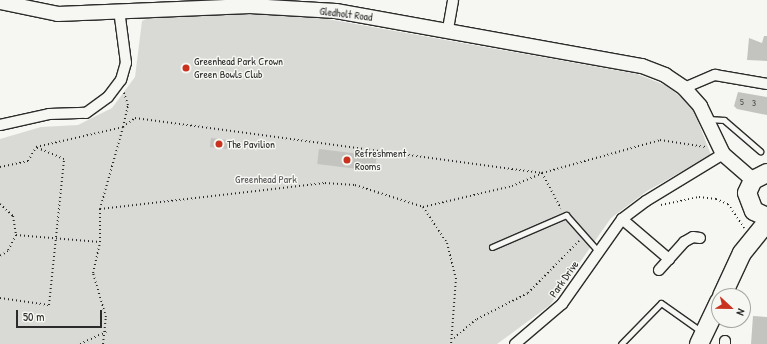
<!DOCTYPE html>
<style>
body{margin:0}
#map{position:relative;width:767px;height:344px;overflow:hidden;background:#f6f6f2;font-family:"Patrick Hand",sans-serif}
div>[style]{position:absolute}
[style*='--x']{left:calc(var(--x)*1px);top:calc(var(--y)*1px);width:calc(var(--w)*1px);rotate:calc(var(--a)*1deg)}
.green>*{inset:0;background:#d9d9d5}
.building>*{inset:0;background:#c3c3c0;transform-origin:0 0}
.path>*{height:2px;margin-top:-1px;transform-origin:0;background:repeating-linear-gradient(90deg,#2b2b2b 0 1px,transparent 0 4px)}
.roads{filter:drop-shadow(1px 0 #2b2b2b) drop-shadow(-1px 0 #2b2b2b) drop-shadow(0 1px #2b2b2b) drop-shadow(0 -1px #2b2b2b)}
.lane>*{height:5px;margin:-2.5px;padding:0 2.5px;transform-origin:2.5px;border-radius:2.5px;background:#f6f6f2}
.street>*{height:10px;margin:-5px;padding:0 5px;transform-origin:5px;border-radius:5px;background:#f6f6f2}
.secondary>*{height:14px;margin:-7px;padding:0 7px;transform-origin:7px;border-radius:7px;background:#f6f6f2}
.highway>*{height:18px;margin:-9px;padding:0 9px;transform-origin:9px;border-radius:9px;background:#f6f6f2}
.dots>*{width:11px;height:11px;translate:-50% -50%;box-sizing:border-box;border:2px solid #f6f6f2;border-radius:50%}
span{translate:-50% -50%;white-space:nowrap;text-align:center;line-height:1.15;-webkit-text-stroke:3px #f6f6f2;paint-order:stroke}
.number-label{font-size:9px;color:#515150}
.number-label span{-webkit-text-stroke-width:0}
.street-label{font-size:11px;color:#2b2b2b}
.poi-label{font-size:11px;color:#2b2b2b}
.left{translate:0 -50%;text-align:left}
.park-label{font-size:11px;color:#565656}
.north{position:absolute;left:711px;top:288px;width:40px;height:40px;box-sizing:border-box;background:#f6f6f2;border:1px solid #a5a5a2;border-radius:50%;rotate:112deg;font-size:11px;font-weight:700;line-height:16px;text-align:center;color:#2b2b2b}
.north::after{content:'';display:block;margin:auto;width:14px;height:18px;background:#c8321e;clip-path:polygon(50% 0,100% 100%,50% 72%,0 100%)}
.scale{position:absolute;left:16px;top:310px;width:86px;height:18px;box-sizing:border-box;border:2px solid #2b2b2b;border-top:0;padding-left:5px;font-size:12px;line-height:14px;white-space:nowrap;color:#2b2b2b;-webkit-text-stroke:3px #f6f6f2;paint-order:stroke}
</style>
<div id="map">
<div class="green">
<i style="clip-path:polygon(161px 13px,255px 13px,316px 17px,637px 74px,667px 86px,692px 106px,711px 155px,647px 191px,611px 218px,550px 305px,497px 344px,0 344px,0 139px,41px 127px,78px 125px,112px 108px,135px 77px,142px 21px)"></i>
</div>
<div class="building">
<i style="clip-path:polygon(764px 36px,767px 36px,767px 61px,747px 60px,749px 38px,762px 43px)"></i>
<i style="clip-path:polygon(738px 92px,767px 97px,767px 115px,737px 109px,734px 106px)"></i>
<i style="left:211px;top:138px;width:17px;height:9px;rotate:7deg"></i>
<i style="left:319px;top:149px;width:58px;height:15px;rotate:7deg"></i>
<i style="clip-path:polygon(753px 316px,767px 317px,767px 344px,751px 344px)"></i>
</div>
<div class="path">
<i style="--x:0;--y:167;--w:29;--a:-12"></i>
<i style="--x:28;--y:161;--w:16;--a:-60"></i>
<i style="--x:36;--y:147;--w:89;--a:-12.9"></i>
<i style="--x:123;--y:127;--w:23;--a:-77"></i>
<i style="--x:128;--y:105;--w:13;--a:-108"></i>
<i style="--x:0;--y:204;--w:18;--a:43"></i>
<i style="--x:13;--y:216;--w:19;--a:81"></i>
<i style="--x:16;--y:235;--w:18;--a:117"></i>
<i style="--x:8;--y:251;--w:9;--a:148"></i>
<i style="--x:661;--y:205;--w:39;--a:-12"></i>
<i style="--x:699;--y:197;--w:17;--a:7"></i>
<i style="--x:716;--y:199;--w:13;--a:23"></i>
<i style="--x:728;--y:204;--w:29;--a:56"></i>
<i style="--x:423;--y:207;--w:91;--a:-13.3"></i>
<i style="--x:512;--y:186;--w:33;--a:-23"></i>
<i style="--x:542;--y:173;--w:40;--a:62"></i>
<i style="--x:100;--y:209;--w:226;--a:-6.6"></i>
<i style="--x:325;--y:183;--w:30;--a:4"></i>
<i style="--x:355;--y:185;--w:71;--a:17.9"></i>
<i style="--x:423;--y:207;--w:43;--a:56.3"></i>
<i style="--x:447;--y:243;--w:36;--a:76"></i>
<i style="--x:456;--y:278;--w:66;--a:94.3"></i>
<i style="--x:16;--y:235;--w:84;--a:4.8"></i>
<i style="--x:0;--y:298;--w:49;--a:8.1"></i>
<i style="--x:49;--y:305;--w:147;--a:-84.1"></i>
<i style="--x:64;--y:159;--w:30;--a:-157"></i>
<i style="--x:454;--y:338;--w:30;--a:-40"></i>
<i style="--x:477;--y:319;--w:57;--a:-27"></i>
<i style="--x:528;--y:293;--w:73;--a:-45.6"></i>
<i style="--x:80;--y:344;--w:29;--a:-25"></i>
<i style="--x:103;--y:344;--w:27;--a:-84"></i>
<i style="--x:106;--y:317;--w:46;--a:-106.5"></i>
<i style="--x:93;--y:273;--w:32;--a:-77"></i>
<i style="--x:100;--y:242;--w:33;--a:-90"></i>
<i style="--x:100;--y:209;--w:85;--a:-74.3"></i>
<i style="--x:123;--y:127;--w:15;--a:-37"></i>
<i style="--x:135;--y:118;--w:411;--a:7.7"></i>
<i style="--x:542;--y:173;--w:123;--a:-15.6"></i>
<i style="--x:660;--y:140;--w:46;--a:8.8"></i>
</div>
<div class="roads">
<div class="lane">
<i style="--x:708;--y:119;--w:16;--a:4"></i>
<i style="--x:724;--y:120;--w:48;--a:40.7"></i>
<i style="--x:492;--y:247;--w:81;--a:-23.4"></i>
<i style="--x:566;--y:215;--w:48;--a:48.4"></i>
<i style="--x:621;--y:344;--w:57;--a:-45.7"></i>
<i style="--x:661;--y:303;--w:50;--a:35.3"></i>
</div>
<div class="street">
<i style="--x:448;--y:29;--w:29;--a:-80"></i>
<i style="--x:684;--y:88;--w:34;--a:-23"></i>
<i style="--x:715;--y:75;--w:53;--a:9.8"></i>
<i style="--x:0;--y:125;--w:50;--a:-12.7"></i>
<i style="--x:49;--y:114;--w:37;--a:-2"></i>
<i style="--x:86;--y:113;--w:27;--a:-36"></i>
<i style="--x:108;--y:97;--w:21;--a:-53"></i>
<i style="--x:121;--y:80;--w:18;--a:-74"></i>
<i style="--x:126;--y:63;--w:53;--a:-97.5"></i>
<i style="--x:622;--y:219;--w:62;--a:40.4"></i>
<i style="--x:659;--y:270;--w:38;--a:-48"></i>
<i style="--x:684;--y:242;--w:10;--a:-29"></i>
<i style="--x:693;--y:237;--w:7;--a:8"></i>
<i style="--x:515;--y:344;--w:62;--a:-40.4"></i>
<i style="--x:562;--y:304;--w:104;--a:-54.8"></i>
<i style="--x:622;--y:219;--w:30;--a:-37"></i>
<i style="--x:646;--y:201;--w:90;--a:-31.4"></i>
<i style="--x:725;--y:344;--w:3;--a:-90"></i>
</div>
<div class="secondary">
<i style="--x:0;--y:2;--w:59;--a:11.7"></i>
<i style="--x:58;--y:14;--w:192;--a:-2.4"></i>
<i style="--x:250;--y:6;--w:86;--a:3.3"></i>
<i style="--x:336;--y:11;--w:311;--a:10.2"></i>
<i style="--x:642;--y:66;--w:25;--a:21"></i>
<i style="--x:665;--y:75;--w:23;--a:34"></i>
<i style="--x:684;--y:88;--w:24;--a:48"></i>
<i style="--x:700;--y:106;--w:53;--a:64.4"></i>
<i style="--x:723;--y:154;--w:40;--a:41"></i>
</div>
<div class="highway">
<i style="--x:767;--y:173;--w:16;--a:153"></i>
<i style="--x:753;--y:180;--w:14;--a:115"></i>
<i style="--x:747;--y:193;--w:19;--a:69"></i>
<i style="--x:754;--y:211;--w:14;--a:25"></i>
<i style="--x:722;--y:296;--w:47;--a:-65.1"></i>
<i style="--x:742;--y:253;--w:40;--a:-51"></i>
<i style="--x:699;--y:344;--w:47;--a:-64.5"></i>
</div>
</div>
<div class="dots">
<i style="left:186px;top:68px;background:#c8321e"></i>
<i style="left:219px;top:144px;background:#c8321e"></i>
<i style="left:347px;top:160px;background:#c8321e"></i>
</div>
<div class="number-label">
<span style="left:742px;top:102px">5</span>
<span style="left:754px;top:103px">3</span>
</div>
<div class="street-label">
<span style="left:346px;top:14px;rotate:7deg">Gledholt Road</span>
<span style="left:564px;top:279px;rotate:-55deg">Park Drive</span>
</div>
<div class="poi-label">
<span class="left" style="left:194px;top:68px">Greenhead Park Crown<br>Green Bowls Club</span>
<span class="left" style="left:227px;top:144px">The Pavilion</span>
<span class="left" style="left:355px;top:160px">Refreshment<br>Rooms</span>
</div>
<div class="park-label">
<span style="left:266px;top:179px">Greenhead Park</span>
</div>
<div class="north">N</div>
<div class="scale">50 m</div>
</div>
